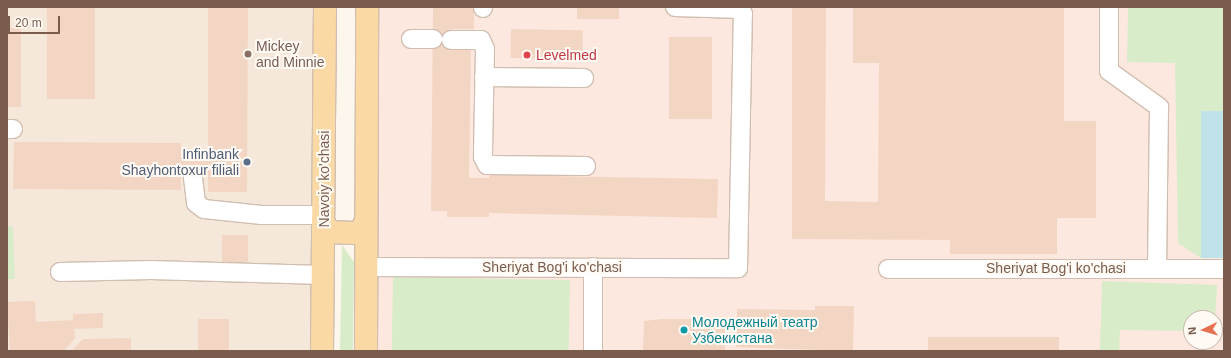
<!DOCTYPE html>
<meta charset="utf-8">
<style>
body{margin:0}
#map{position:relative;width:1231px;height:358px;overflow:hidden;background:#fdf6ec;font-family:Helvetica,sans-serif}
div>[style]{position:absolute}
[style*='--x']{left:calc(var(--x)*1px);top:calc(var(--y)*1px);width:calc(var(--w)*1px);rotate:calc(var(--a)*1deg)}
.residential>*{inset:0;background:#f5e8da;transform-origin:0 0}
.commercial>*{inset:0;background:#fde8e0}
.green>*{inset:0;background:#d8ecc9;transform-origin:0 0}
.water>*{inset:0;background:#bfe3e8;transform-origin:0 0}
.building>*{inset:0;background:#f3d5c3;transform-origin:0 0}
.roads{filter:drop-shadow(1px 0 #d1beb0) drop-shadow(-1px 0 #d1beb0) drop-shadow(0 1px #d1beb0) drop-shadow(0 -1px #d1beb0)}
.minor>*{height:18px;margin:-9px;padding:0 9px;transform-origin:9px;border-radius:9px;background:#fff}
.major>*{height:22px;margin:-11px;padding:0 11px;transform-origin:11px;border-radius:11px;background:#fbd9a5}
.dots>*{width:11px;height:11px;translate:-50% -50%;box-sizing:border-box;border:2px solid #fffaf3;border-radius:50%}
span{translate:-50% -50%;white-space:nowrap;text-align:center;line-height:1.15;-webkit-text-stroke:4px #fffaf3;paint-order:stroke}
.education-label{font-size:14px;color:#785e54}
.left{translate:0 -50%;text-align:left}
.health-label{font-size:14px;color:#be3a42}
.service-label{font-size:14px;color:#4e5e75}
.right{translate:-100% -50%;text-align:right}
.street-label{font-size:14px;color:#7a5c4d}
.culture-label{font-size:14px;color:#0d838f}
.frame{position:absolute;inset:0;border:8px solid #7a5c4d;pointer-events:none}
.north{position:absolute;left:1183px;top:310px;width:40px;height:40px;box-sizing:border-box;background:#fffaf3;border:1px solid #cabbb1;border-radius:50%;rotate:265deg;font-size:11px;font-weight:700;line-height:16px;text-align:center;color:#7a5c4d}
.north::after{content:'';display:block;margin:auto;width:14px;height:18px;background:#e76f51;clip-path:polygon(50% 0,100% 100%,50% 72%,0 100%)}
.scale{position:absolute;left:8px;top:16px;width:52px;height:18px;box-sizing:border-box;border:2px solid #7a5c4d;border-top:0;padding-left:5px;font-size:12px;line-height:14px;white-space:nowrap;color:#7a5c4d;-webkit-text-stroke:3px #fffaf3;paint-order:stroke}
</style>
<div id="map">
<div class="residential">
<i style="left:7px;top:7px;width:318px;height:344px"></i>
</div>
<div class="commercial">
<i style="clip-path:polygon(evenodd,367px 7px,1224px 7px,1224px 351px,366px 351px,367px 7px,1191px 318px,1215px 318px,1215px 342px,1191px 342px,1191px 318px)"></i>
</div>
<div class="green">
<i style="clip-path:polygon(1128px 7px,1224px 7px,1224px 111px,1201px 111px,1201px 258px,1178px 243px,1175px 63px,1127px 62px)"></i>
<i style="clip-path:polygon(7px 226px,13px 226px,15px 279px,7px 279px)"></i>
<i style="clip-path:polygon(342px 245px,354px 262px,353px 351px,340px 351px)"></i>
<i style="left:393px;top:277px;width:177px;height:74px;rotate:1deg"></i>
<i style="clip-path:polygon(1102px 281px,1217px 285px,1215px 321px,1215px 318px,1191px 318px,1191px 331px,1120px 330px,1119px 351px,1100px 351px)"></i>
</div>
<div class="water">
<i style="left:1201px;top:111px;width:23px;height:147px"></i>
</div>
<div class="building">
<i style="left:47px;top:7px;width:48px;height:92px"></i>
<i style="clip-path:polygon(208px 7px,248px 7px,247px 192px,208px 192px,208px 175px,181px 175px,181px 190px,13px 189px,14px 142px,181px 143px,181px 157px,208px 158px)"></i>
<i style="clip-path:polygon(433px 7px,474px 7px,474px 29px,452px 29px,451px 40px,471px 45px,469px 178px,489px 178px,489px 175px,718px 179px,717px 218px,489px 213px,489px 217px,447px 217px,447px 211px,431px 211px)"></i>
<i style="left:577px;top:7px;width:42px;height:12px"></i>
<i style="clip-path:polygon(792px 7px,826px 7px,825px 201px,878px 202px,879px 63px,853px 63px,853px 7px,1064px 7px,1064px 121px,1096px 121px,1096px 218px,1057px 218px,1057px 254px,950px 254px,950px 240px,792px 239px)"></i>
<i style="left:7px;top:28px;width:14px;height:79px"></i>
<i style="left:511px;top:29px;width:72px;height:29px;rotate:1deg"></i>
<i style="left:669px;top:37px;width:43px;height:82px"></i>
<i style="left:248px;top:235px;width:27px;height:26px;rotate:90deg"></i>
<i style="clip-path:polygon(35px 301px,36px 322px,73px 320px,73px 314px,103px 313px,103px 328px,74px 329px,75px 338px,64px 351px,10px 351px,7px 302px)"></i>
<i style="clip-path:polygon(815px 306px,854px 306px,853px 351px,736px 347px,737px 309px,815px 310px)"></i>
<i style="left:198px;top:319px;width:31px;height:32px"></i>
<i style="clip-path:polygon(661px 319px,725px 319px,725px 351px,643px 351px,644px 321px)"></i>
<i style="left:928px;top:337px;width:131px;height:14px"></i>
<i style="clip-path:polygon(131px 338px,131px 351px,71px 351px,83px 339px)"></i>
</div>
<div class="roads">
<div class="minor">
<i style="--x:1109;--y:7;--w:64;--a:90"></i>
<i style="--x:1109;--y:71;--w:62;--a:35.8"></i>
<i style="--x:1159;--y:107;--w:161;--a:90.7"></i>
<i style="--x:483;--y:8;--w:1;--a:-90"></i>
<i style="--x:411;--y:39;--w:22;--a:0"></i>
<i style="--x:451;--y:40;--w:30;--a:0"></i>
<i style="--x:481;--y:40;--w:10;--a:66"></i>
<i style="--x:485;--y:49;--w:108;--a:91.1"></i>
<i style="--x:483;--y:157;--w:9;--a:63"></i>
<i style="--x:487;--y:165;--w:99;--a:0.6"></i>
<i style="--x:484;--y:77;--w:100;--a:0.6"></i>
<i style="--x:7;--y:129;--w:6;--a:0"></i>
<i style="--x:193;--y:178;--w:25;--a:83"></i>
<i style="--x:196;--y:203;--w:10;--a:37"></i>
<i style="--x:204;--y:209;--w:58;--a:5.9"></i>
<i style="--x:262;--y:215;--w:61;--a:0"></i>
<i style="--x:366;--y:267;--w:372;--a:0.2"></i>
<i style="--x:738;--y:268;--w:254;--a:-88.9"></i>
<i style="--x:743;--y:14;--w:5;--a:-112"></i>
<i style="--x:741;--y:9;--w:66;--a:-178.3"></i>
<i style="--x:593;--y:267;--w:84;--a:90"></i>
<i style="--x:888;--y:269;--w:336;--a:0"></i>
<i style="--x:60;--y:272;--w:91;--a:-1.3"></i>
<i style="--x:151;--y:270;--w:172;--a:1.7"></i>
</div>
<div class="major">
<i style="--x:323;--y:220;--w:13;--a:67"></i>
<i style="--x:328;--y:232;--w:26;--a:2"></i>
<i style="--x:354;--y:233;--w:10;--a:-24"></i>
<i style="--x:363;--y:229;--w:10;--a:-73"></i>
<i style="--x:322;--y:351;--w:344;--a:-89.5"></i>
<i style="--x:366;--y:351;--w:344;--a:-89.8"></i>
</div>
</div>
<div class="dots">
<i style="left:248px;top:54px;background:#8d6e63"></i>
<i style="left:527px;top:55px;background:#e0444e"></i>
<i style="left:247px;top:162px;background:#5c6f8a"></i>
<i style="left:684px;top:330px;background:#0f9aa8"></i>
</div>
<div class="education-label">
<span class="left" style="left:256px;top:54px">Mickey<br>and Minnie</span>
</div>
<div class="health-label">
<span class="left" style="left:536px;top:55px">Levelmed</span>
</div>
<div class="service-label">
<span class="right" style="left:239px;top:162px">Infinbank<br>Shayhontoxur filiali</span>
</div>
<div class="street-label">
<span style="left:324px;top:179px;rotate:-90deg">Navoiy ko'chasi</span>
<span style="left:552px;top:267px">Sheriyat Bog'i ko'chasi</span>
<span style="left:1056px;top:268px">Sheriyat Bog'i ko'chasi</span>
</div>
<div class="culture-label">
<span class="left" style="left:692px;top:330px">Молодежный театр<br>Узбекистана</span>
</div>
<div class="frame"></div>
<div class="north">N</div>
<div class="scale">20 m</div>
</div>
